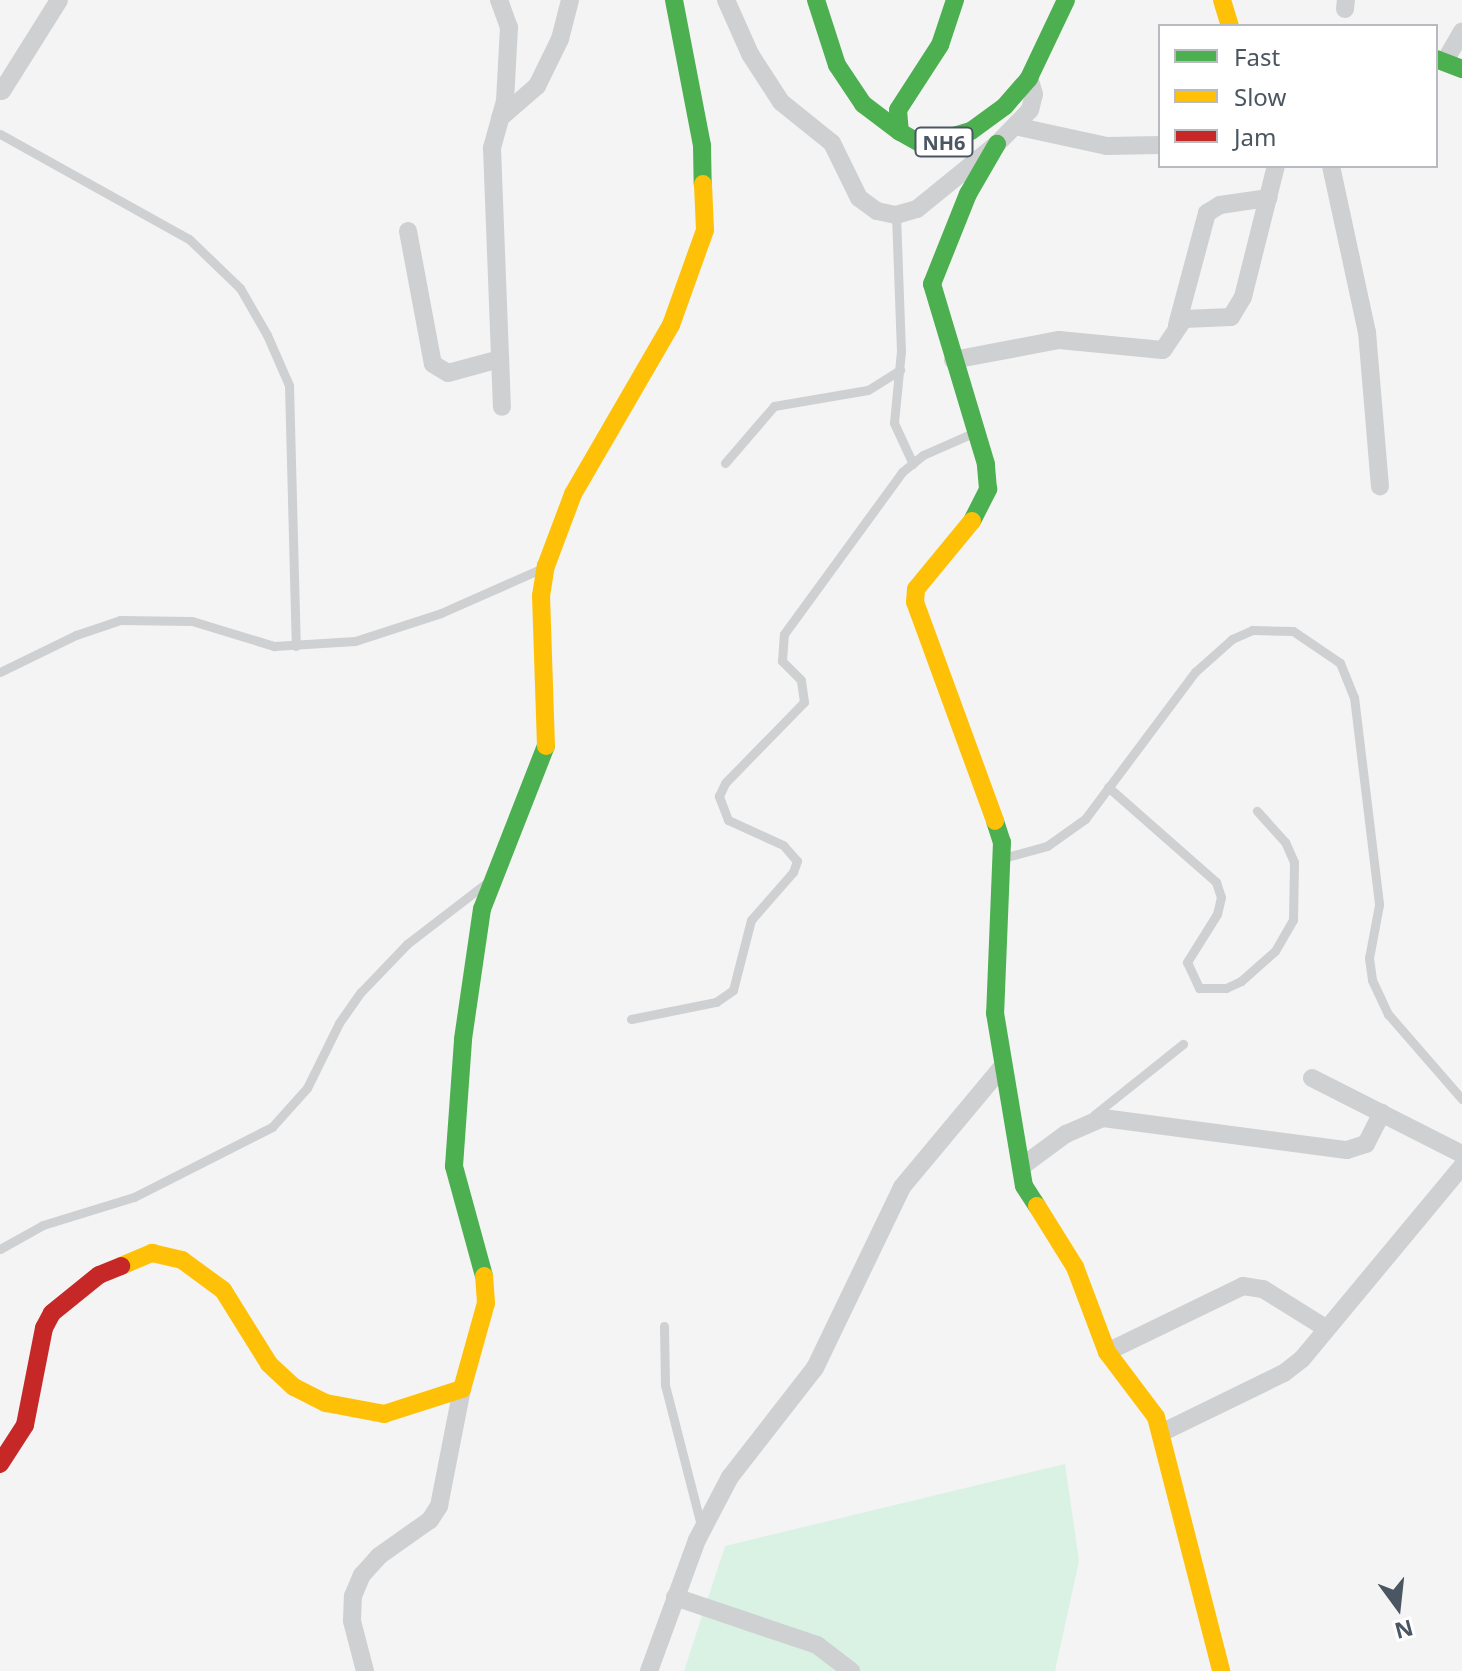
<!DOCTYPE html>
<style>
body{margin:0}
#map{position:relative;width:1462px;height:1671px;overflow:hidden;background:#f4f4f4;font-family:"Noto Sans",sans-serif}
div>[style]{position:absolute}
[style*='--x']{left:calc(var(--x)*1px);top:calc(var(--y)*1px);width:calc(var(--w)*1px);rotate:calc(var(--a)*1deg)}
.green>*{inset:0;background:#d9f2e3}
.lane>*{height:9px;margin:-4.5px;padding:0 4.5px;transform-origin:4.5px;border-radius:4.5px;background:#ced0d2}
.street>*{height:18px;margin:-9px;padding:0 9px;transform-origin:9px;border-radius:9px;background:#ced0d2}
.fast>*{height:18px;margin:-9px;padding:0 9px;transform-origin:9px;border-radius:9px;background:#4caf50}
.slow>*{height:18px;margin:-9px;padding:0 9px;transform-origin:9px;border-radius:9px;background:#ffc107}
.jam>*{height:18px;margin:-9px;padding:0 9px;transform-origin:9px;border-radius:9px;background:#c62828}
span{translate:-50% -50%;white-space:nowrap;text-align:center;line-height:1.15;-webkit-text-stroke:6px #fff;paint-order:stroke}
.shield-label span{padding:2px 6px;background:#fff;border:2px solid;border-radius:6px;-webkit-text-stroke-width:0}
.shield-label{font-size:20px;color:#4a5661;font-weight:700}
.legend{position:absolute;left:1158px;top:24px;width:280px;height:144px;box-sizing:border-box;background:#fff;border:2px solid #b7bbc0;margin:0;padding:10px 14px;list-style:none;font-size:24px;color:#4a5661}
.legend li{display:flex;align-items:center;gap:16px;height:40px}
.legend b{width:40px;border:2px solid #b7bbc0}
.north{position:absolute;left:1358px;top:1567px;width:80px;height:80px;-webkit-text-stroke:6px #fff;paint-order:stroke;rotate:165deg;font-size:22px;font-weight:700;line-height:32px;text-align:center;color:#4a5661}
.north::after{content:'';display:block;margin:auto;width:28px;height:36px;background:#4a5661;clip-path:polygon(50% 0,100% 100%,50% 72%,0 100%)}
</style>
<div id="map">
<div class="green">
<i style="clip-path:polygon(1065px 1464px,1079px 1561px,1055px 1671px,684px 1671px,725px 1546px)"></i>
</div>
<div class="lane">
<i style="--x:0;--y:134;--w:216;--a:29.1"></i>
<i style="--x:189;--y:239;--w:71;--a:43.9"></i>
<i style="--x:240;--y:288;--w:54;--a:60.1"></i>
<i style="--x:267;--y:335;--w:55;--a:66.3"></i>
<i style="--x:289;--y:385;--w:261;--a:88.5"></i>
<i style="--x:896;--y:215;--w:136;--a:87.9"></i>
<i style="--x:901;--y:351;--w:72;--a:95.6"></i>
<i style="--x:894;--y:423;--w:45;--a:65.1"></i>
<i style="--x:725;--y:463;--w:75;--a:-49.3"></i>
<i style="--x:774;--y:406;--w:95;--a:-9.7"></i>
<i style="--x:868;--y:390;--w:38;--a:-32"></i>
<i style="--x:0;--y:672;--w:85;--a:-26"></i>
<i style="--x:76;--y:635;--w:46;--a:-18.8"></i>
<i style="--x:120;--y:620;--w:72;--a:0.8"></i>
<i style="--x:192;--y:621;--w:86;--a:17"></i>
<i style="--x:274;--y:646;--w:81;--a:-3.5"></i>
<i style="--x:355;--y:641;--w:90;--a:-18"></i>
<i style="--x:441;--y:613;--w:111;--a:-23.8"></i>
<i style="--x:1108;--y:787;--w:144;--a:41.3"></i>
<i style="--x:1216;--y:882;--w:16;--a:72"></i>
<i style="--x:1221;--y:897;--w:17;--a:103"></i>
<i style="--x:1217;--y:914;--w:57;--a:122"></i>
<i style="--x:1187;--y:962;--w:29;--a:65"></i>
<i style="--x:1199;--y:988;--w:27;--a:0"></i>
<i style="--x:1226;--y:988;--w:17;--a:-25"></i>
<i style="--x:1241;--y:981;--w:45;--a:-41.4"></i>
<i style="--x:1275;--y:951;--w:36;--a:-60"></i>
<i style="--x:1293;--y:920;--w:58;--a:-89"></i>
<i style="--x:1294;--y:862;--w:22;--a:-114"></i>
<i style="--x:1285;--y:842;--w:42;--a:-132.1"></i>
<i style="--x:1003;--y:858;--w:46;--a:-15.3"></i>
<i style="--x:1047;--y:846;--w:47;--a:-35.4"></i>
<i style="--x:1085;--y:819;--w:184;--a:-53.2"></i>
<i style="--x:1195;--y:672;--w:50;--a:-41.7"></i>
<i style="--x:1232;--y:639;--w:22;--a:-24"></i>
<i style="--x:1252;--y:630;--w:41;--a:1.4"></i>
<i style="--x:1293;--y:631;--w:57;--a:34.2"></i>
<i style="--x:1340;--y:663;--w:37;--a:68"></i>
<i style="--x:1354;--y:697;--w:209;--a:83.1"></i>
<i style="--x:1379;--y:905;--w:54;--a:100.7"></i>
<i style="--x:1369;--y:958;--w:22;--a:82"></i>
<i style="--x:1372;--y:980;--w:38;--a:65"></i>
<i style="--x:1388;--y:1014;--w:113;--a:49"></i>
<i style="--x:631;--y:1019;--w:87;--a:-11.3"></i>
<i style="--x:716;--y:1002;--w:21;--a:-35"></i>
<i style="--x:733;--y:990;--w:72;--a:-75.6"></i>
<i style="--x:751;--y:920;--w:64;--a:-48.8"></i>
<i style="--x:793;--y:872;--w:12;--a:-70"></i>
<i style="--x:797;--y:861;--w:21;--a:-131"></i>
<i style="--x:783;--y:845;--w:60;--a:-155.6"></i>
<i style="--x:728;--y:820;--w:26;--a:-111"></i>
<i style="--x:719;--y:796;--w:14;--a:-65"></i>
<i style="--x:725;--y:783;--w:113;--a:-45.7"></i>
<i style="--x:804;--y:702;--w:22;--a:-98"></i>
<i style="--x:801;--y:680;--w:27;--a:-135"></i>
<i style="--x:782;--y:661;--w:27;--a:-86"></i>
<i style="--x:784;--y:634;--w:200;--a:-53.9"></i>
<i style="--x:902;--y:472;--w:27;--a:-39"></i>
<i style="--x:923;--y:455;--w:55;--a:-23.7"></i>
<i style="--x:1094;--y:1115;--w:114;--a:-38.6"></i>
<i style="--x:0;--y:1249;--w:49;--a:-29.2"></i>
<i style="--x:43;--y:1225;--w:95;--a:-17.1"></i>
<i style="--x:134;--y:1197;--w:155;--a:-26.9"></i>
<i style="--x:272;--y:1127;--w:52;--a:-48.1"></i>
<i style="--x:307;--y:1088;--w:72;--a:-63.8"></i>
<i style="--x:339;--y:1023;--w:38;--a:-55"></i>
<i style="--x:361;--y:992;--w:66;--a:-46.2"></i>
<i style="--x:407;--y:944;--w:98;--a:-37.6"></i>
<i style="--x:664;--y:1326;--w:59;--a:89"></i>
<i style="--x:665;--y:1385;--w:145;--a:75.6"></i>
</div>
<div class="street">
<i style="--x:499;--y:0;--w:29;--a:70"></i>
<i style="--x:509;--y:27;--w:74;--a:93.1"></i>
<i style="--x:505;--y:101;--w:49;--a:105.5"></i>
<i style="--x:492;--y:148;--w:259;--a:87.8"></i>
<i style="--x:726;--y:0;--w:59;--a:66"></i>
<i style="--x:750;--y:54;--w:57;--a:57.1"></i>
<i style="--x:781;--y:102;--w:65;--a:38.8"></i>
<i style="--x:832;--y:143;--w:61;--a:63.9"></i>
<i style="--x:859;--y:198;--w:22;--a:36"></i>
<i style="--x:877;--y:211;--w:19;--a:12"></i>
<i style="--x:896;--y:215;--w:22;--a:-16"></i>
<i style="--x:917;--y:209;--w:103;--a:-39.1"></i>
<i style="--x:997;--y:144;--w:47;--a:-45.9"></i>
<i style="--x:1030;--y:110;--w:16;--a:-76"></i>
<i style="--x:1034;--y:94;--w:17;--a:-107"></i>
<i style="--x:1345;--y:9;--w:9;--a:-84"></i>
<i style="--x:1445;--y:61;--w:34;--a:-60"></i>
<i style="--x:2;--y:91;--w:107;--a:-57.9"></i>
<i style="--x:500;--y:118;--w:49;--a:-40.9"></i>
<i style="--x:537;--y:86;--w:52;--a:-63.9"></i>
<i style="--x:560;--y:39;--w:40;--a:-75.6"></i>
<i style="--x:1015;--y:126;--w:94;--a:12.3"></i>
<i style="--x:1107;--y:146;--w:53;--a:-1.1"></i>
<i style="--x:1331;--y:166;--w:170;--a:77.8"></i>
<i style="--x:1367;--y:332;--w:155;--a:85.2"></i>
<i style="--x:408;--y:231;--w:135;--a:79.4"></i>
<i style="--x:433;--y:364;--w:17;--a:31"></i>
<i style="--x:448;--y:373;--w:54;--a:-15.1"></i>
<i style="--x:1177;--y:325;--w:116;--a:-75"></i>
<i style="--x:1207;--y:213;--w:15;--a:-32"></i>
<i style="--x:1220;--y:205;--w:49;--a:-8.3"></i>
<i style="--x:953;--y:360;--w:108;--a:-10.7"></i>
<i style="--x:1059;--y:340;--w:104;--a:5.5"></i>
<i style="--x:1163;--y:350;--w:37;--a:-56"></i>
<i style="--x:1184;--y:319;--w:47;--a:-2.4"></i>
<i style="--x:1231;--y:317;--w:23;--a:-59"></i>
<i style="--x:1243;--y:297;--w:135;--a:-75.9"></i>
<i style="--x:1312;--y:1078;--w:168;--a:26.9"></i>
<i style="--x:1021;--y:1167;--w:56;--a:-36.3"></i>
<i style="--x:1066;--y:1134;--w:40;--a:-23.4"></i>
<i style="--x:1103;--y:1118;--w:246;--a:7.5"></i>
<i style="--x:1347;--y:1150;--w:20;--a:-18"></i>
<i style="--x:1366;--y:1144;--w:35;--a:-63"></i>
<i style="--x:1107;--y:1352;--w:151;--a:-25.9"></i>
<i style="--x:1243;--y:1286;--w:20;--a:9"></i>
<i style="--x:1263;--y:1289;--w:72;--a:31.9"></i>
<i style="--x:1161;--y:1433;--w:137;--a:-26"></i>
<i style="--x:1284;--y:1373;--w:23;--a:-38"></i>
<i style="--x:1302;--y:1359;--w:251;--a:-50.3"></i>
<i style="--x:675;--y:1597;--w:150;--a:18.7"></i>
<i style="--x:817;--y:1645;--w:43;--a:37.4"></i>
<i style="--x:365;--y:1671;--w:52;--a:-104.6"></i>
<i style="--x:352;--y:1621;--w:25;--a:-88"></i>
<i style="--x:353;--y:1596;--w:23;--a:-67"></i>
<i style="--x:362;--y:1575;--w:25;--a:-48"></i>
<i style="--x:379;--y:1556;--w:62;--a:-35.2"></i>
<i style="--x:430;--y:1520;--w:17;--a:-57"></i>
<i style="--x:439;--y:1506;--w:119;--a:-78.9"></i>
<i style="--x:649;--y:1671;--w:140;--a:-69.9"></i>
<i style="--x:697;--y:1540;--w:71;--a:-62.4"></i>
<i style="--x:730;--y:1477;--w:138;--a:-52.1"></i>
<i style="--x:815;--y:1368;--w:201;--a:-64.3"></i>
<i style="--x:902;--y:1187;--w:156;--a:-50.2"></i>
</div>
<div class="fast">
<i style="--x:674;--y:0;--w:148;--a:79.1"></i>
<i style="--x:702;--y:145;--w:39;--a:89"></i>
<i style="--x:816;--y:0;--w:68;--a:72.1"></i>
<i style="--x:837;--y:65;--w:47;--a:56.3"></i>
<i style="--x:863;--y:104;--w:46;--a:37.1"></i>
<i style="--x:955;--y:0;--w:47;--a:108.4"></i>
<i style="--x:940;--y:45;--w:77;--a:122.9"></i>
<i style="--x:898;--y:110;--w:22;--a:85"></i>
<i style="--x:900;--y:132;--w:26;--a:29"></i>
<i style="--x:923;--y:145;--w:50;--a:-16.3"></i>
<i style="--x:971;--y:131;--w:42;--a:-36.3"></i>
<i style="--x:1005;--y:106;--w:37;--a:-49"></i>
<i style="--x:1029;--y:78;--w:86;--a:-64.6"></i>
<i style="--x:1436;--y:59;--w:28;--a:21"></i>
<i style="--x:972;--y:521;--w:36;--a:-63"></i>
<i style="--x:988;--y:489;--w:25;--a:-95"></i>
<i style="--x:986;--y:464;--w:188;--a:-106.7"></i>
<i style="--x:932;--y:284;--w:97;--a:-68.2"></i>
<i style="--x:968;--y:194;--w:58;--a:-59.9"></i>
<i style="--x:995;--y:821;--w:22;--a:72"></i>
<i style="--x:1002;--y:842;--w:171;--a:92.3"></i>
<i style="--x:995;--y:1013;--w:175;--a:80.5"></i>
<i style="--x:1024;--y:1186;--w:24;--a:57"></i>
<i style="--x:484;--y:1276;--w:114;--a:-105.3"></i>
<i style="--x:454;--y:1166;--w:127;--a:-85.9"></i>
<i style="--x:463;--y:1039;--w:131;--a:-81.7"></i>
<i style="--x:482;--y:909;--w:175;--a:-68.6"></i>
</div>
<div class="slow">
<i style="--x:1222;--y:0;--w:27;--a:73"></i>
<i style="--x:972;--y:521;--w:88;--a:129.5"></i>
<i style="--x:916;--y:589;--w:13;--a:94"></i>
<i style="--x:915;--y:602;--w:233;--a:69.9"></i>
<i style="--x:546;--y:746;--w:150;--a:-91.9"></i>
<i style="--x:541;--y:596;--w:30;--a:-81"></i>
<i style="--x:546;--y:566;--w:77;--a:-69.4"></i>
<i style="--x:573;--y:494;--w:195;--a:-59.9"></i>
<i style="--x:671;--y:325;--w:101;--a:-70.3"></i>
<i style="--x:705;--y:230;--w:46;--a:-92.5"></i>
<i style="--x:1037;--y:1206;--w:72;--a:58.1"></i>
<i style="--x:1075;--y:1267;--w:91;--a:69.4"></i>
<i style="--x:1107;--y:1352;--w:81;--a:53"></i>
<i style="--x:1156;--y:1417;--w:262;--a:75.6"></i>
<i style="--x:121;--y:1266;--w:34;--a:-23"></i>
<i style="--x:152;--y:1253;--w:31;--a:13"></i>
<i style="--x:182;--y:1260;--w:51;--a:36.2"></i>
<i style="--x:223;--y:1290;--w:87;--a:58.1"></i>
<i style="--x:269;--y:1364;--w:34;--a:43"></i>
<i style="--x:294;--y:1387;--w:36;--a:27"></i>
<i style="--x:326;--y:1403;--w:59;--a:10.7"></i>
<i style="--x:384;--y:1414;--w:82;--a:-17.8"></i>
<i style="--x:462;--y:1389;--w:89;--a:-74.4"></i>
<i style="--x:486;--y:1303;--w:27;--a:-94"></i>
</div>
<div class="jam">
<i style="--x:0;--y:1464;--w:46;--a:-57.3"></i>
<i style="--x:25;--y:1425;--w:99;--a:-78.9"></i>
<i style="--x:44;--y:1328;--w:17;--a:-62"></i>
<i style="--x:52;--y:1313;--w:60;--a:-39"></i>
<i style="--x:99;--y:1275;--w:24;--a:-22"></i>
</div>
<div class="shield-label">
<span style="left:944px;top:142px">NH6</span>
</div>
<ul class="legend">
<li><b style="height:10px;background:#4caf50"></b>Fast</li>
<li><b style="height:10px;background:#ffc107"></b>Slow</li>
<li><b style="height:10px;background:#c62828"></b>Jam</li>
</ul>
<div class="north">N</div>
</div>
